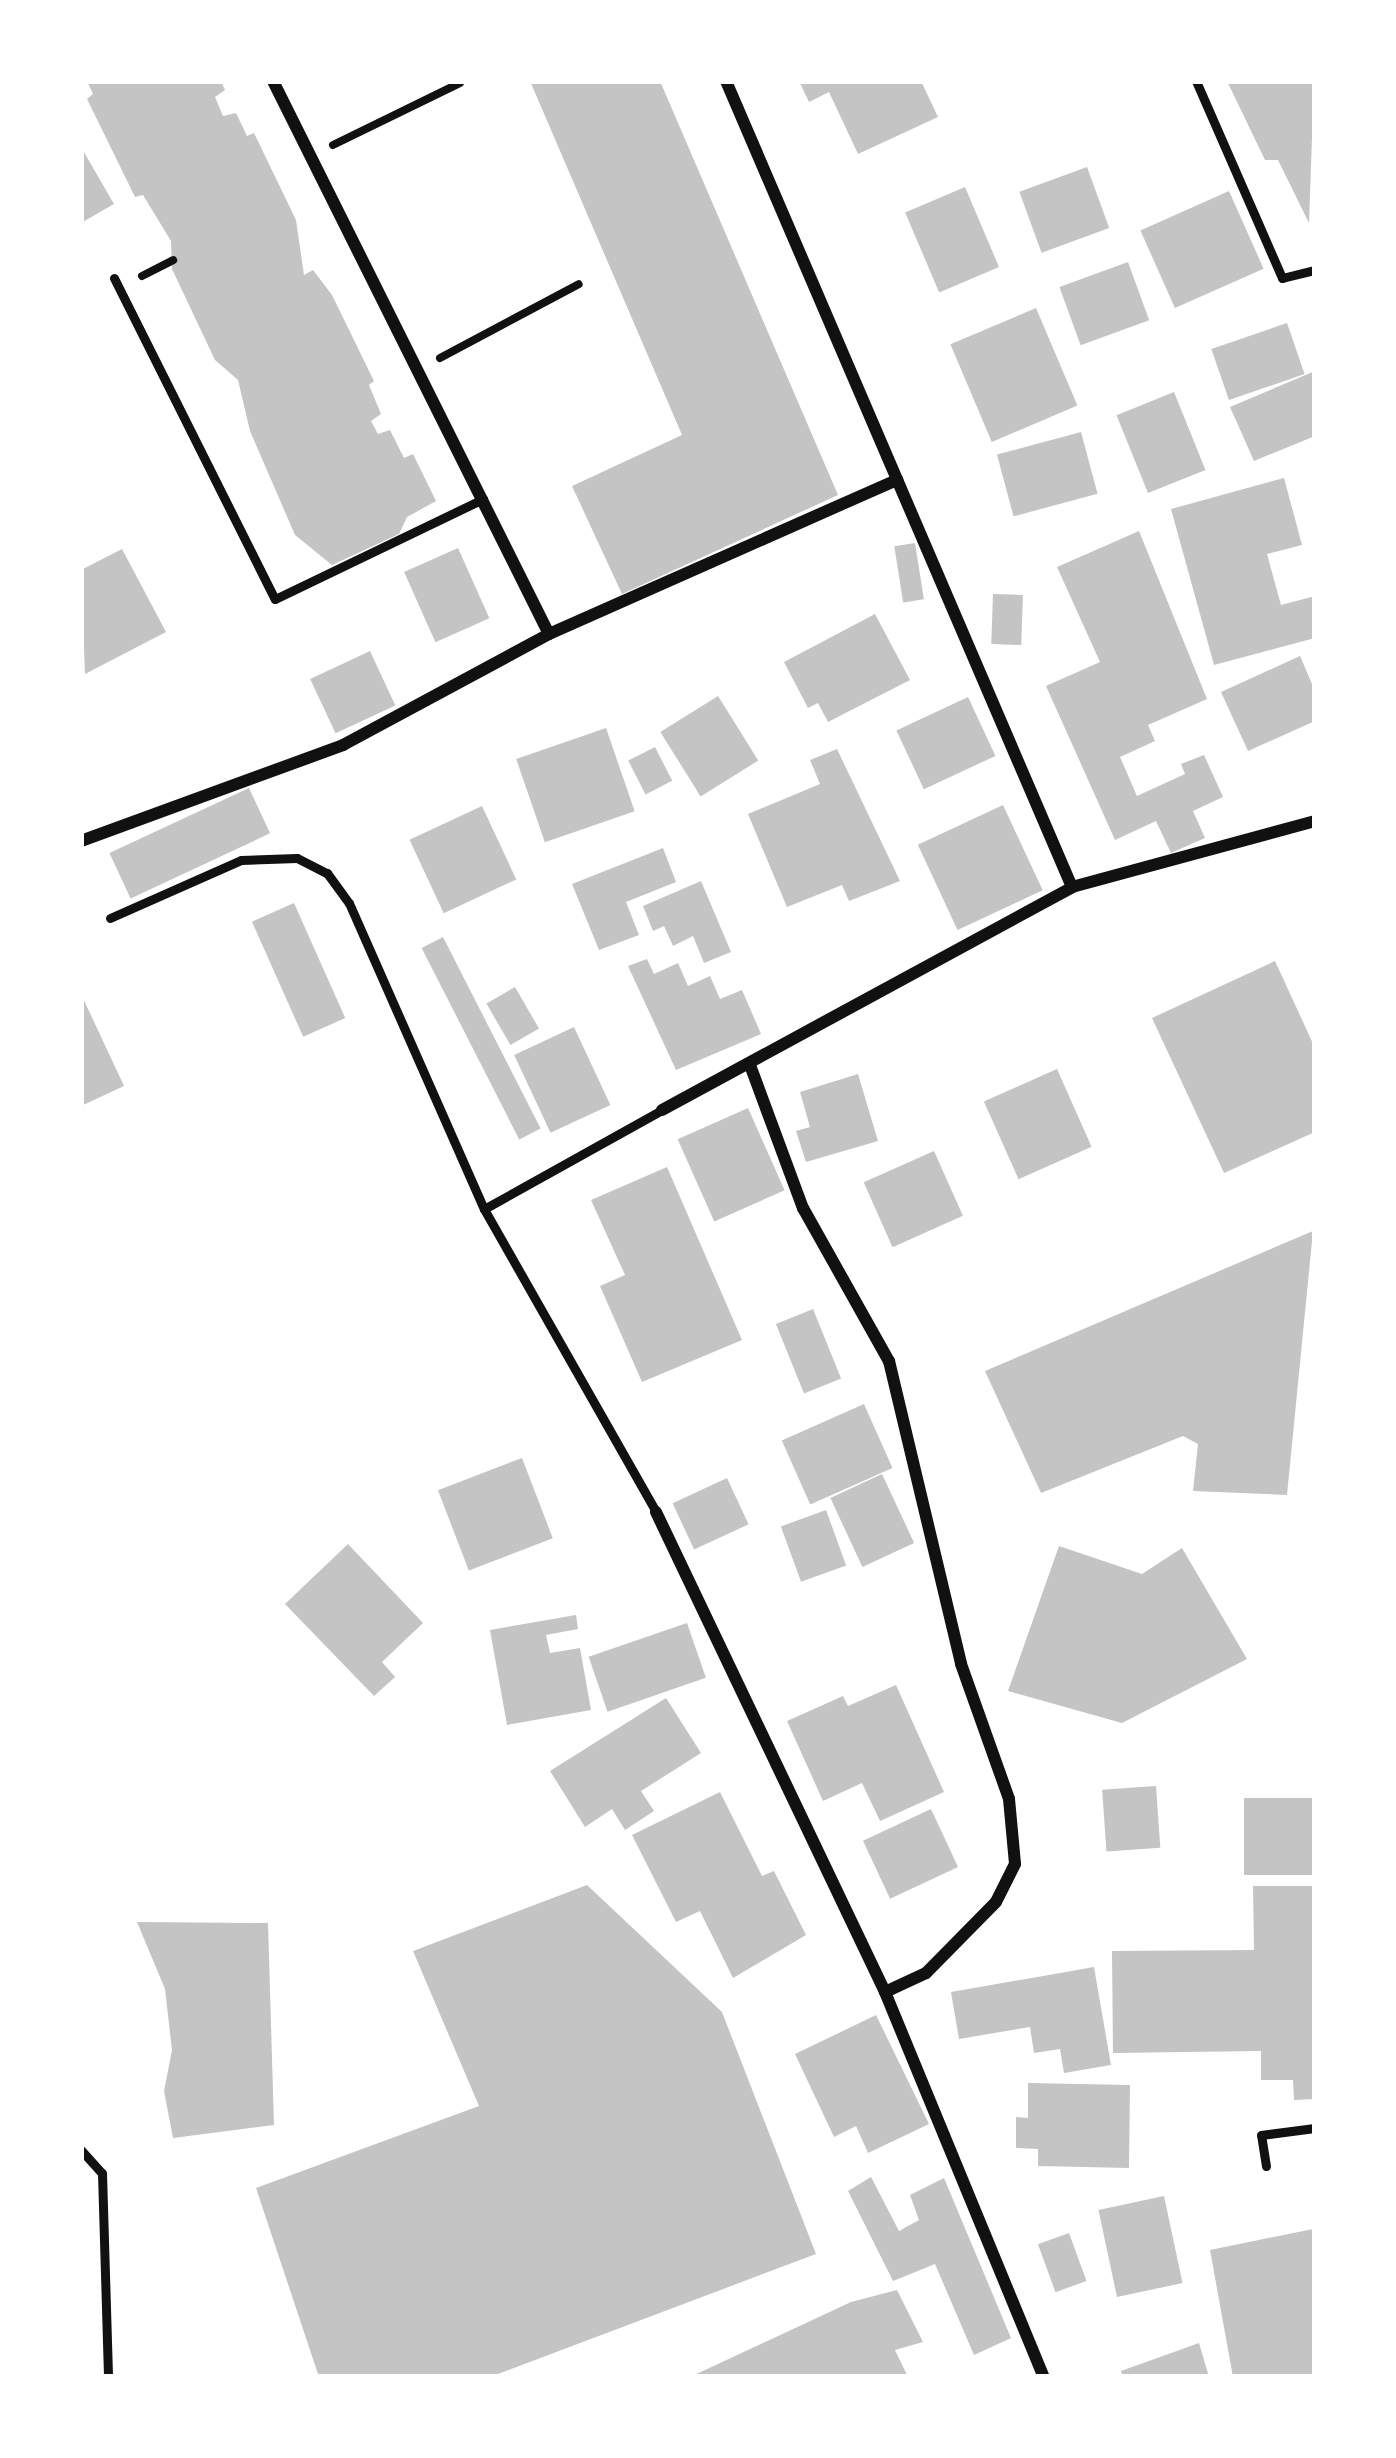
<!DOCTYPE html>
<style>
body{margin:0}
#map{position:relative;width:1396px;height:2458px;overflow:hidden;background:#fff;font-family:"Archivo Narrow",sans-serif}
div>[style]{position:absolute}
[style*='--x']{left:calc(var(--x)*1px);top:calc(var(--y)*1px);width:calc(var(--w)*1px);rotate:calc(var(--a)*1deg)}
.building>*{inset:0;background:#c4c4c4;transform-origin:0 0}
.path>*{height:8px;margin:-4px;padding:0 4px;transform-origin:4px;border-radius:4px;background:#111}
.service>*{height:9px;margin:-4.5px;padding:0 4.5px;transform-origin:4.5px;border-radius:4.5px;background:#111}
.minor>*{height:12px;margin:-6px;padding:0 6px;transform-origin:6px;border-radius:6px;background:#111}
span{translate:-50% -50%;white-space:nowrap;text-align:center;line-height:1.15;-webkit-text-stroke:9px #fff;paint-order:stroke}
.frame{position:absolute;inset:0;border:84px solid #fff;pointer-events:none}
</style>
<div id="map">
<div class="building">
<i style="clip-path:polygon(87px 81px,221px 81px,225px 90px,215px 97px,223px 116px,236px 113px,247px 136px,254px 133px,296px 220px,304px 275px,313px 270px,332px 295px,374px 381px,369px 385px,381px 414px,371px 421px,378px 434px,390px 430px,404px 458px,413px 454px,436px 501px,407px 517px,399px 534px,332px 565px,295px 535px,250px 431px,238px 380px,215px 360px,172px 269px,171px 241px,143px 195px,135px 197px,87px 99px,93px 94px)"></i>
<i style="clip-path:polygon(530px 81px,660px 81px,838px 495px,622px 594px,572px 486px,682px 435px)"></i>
<i style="clip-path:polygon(799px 81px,921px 81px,938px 117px,858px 154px,829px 92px,809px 102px)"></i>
<i style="clip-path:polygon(1227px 81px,1314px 81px,1309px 223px,1278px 160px,1265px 160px)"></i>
<i style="clip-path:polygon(81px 147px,114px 204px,81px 223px)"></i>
<i style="left:1087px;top:167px;width:65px;height:72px;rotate:70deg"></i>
<i style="left:965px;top:187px;width:87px;height:65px;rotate:67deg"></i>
<i style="left:1229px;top:191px;width:85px;height:97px;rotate:66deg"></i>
<i style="left:1128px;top:262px;width:62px;height:73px;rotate:70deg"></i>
<i style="left:1036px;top:308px;width:106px;height:93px;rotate:67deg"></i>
<i style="left:1287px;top:323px;width:54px;height:80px;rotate:71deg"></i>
<i style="clip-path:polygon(1315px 371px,1315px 436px,1254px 461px,1230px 407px)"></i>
<i style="left:1174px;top:392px;width:84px;height:62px;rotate:68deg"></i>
<i style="left:1081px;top:432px;width:64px;height:87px;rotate:75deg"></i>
<i style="clip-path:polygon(1284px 478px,1302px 545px,1267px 554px,1281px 605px,1315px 596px,1315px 638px,1214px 665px,1171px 509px)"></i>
<i style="clip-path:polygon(1139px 531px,1207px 699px,1148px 725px,1155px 741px,1120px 757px,1137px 796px,1185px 774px,1181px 764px,1204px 755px,1223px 797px,1193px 811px,1205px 838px,1171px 853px,1156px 821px,1115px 840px,1046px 686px,1100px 662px,1057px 567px)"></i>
<i style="left:915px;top:543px;width:57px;height:21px;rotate:81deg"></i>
<i style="left:458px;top:548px;width:77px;height:59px;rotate:66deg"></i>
<i style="clip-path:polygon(122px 549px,166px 632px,85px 674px,81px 570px)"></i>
<i style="left:993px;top:594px;width:30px;height:50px;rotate:2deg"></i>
<i style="clip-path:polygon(875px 614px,910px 680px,828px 722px,818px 703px,808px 708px,784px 662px)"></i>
<i style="left:370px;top:651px;width:60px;height:66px;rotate:65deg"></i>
<i style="clip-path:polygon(1300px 656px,1315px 691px,1315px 721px,1248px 751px,1221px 692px)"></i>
<i style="left:718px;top:696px;width:76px;height:68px;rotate:58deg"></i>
<i style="left:968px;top:697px;width:65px;height:79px;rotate:65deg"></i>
<i style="left:606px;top:728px;width:88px;height:95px;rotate:71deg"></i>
<i style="left:655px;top:747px;width:38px;height:30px;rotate:63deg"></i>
<i style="clip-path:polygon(837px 749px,900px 881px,849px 901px,842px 885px,787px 907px,748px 814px,820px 784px,810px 760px)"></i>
<i style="left:249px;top:788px;width:50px;height:154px;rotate:65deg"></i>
<i style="left:1003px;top:805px;width:94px;height:94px;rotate:65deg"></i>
<i style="left:482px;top:806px;width:81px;height:80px;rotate:65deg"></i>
<i style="clip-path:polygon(663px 848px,676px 882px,626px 902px,639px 935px,599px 950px,572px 884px)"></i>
<i style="clip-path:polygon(701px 881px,731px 952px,704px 963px,693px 936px,673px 946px,664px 926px,653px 931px,643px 906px)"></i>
<i style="left:294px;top:903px;width:126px;height:46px;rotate:66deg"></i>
<i style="left:443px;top:937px;width:215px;height:24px;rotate:63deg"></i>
<i style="clip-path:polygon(647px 959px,654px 974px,678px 963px,688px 986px,710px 976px,720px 999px,742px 990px,761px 1034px,676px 1070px,628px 966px)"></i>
<i style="clip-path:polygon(1275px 961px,1315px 1048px,1315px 1132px,1224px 1173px,1152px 1018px)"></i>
<i style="left:515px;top:987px;width:48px;height:33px;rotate:60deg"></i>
<i style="clip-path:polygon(81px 994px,124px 1086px,81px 1106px)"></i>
<i style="left:574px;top:1027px;width:86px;height:66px;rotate:65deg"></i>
<i style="left:1057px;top:1069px;width:85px;height:80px;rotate:66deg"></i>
<i style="clip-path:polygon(858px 1074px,878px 1141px,806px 1162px,796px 1131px,810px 1127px,800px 1092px)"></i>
<i style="left:748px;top:1108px;width:90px;height:77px;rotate:66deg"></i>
<i style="left:934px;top:1151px;width:71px;height:77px;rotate:66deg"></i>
<i style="clip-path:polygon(667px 1167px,742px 1340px,642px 1382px,600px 1286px,625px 1275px,591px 1200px)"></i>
<i style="clip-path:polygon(1313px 1231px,1287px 1495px,1193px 1491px,1198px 1444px,1183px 1436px,1041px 1493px,985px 1371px)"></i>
<i style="left:813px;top:1309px;width:75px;height:40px;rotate:68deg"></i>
<i style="left:864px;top:1404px;width:70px;height:90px;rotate:66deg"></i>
<i style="left:522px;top:1458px;width:86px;height:90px;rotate:69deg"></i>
<i style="left:882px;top:1474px;width:76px;height:57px;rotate:65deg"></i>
<i style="left:727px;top:1478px;width:51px;height:60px;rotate:65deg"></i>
<i style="left:826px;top:1510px;width:59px;height:48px;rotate:70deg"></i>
<i style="clip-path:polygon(348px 1544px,423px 1623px,382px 1662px,395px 1677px,374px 1696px,285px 1604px)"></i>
<i style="clip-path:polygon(1059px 1546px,1142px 1574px,1182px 1548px,1247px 1659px,1122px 1723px,1008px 1691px)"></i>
<i style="clip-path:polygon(576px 1615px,578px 1629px,546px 1635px,550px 1653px,580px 1648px,591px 1710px,507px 1725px,490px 1630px)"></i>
<i style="left:687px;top:1623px;width:58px;height:104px;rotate:71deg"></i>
<i style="clip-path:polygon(896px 1685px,944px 1792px,880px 1821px,862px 1783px,823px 1801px,787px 1721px,843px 1696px,848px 1706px)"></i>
<i style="clip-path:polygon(666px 1698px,701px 1753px,641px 1791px,654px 1811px,625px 1830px,612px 1809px,585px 1827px,550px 1771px)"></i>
<i style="left:1156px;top:1786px;width:62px;height:54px;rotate:86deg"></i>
<i style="clip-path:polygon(720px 1792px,762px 1876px,774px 1871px,806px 1935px,733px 1978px,700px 1911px,676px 1922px,632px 1835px)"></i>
<i style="left:1315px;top:1798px;width:77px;height:71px;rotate:90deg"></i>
<i style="left:931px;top:1809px;width:64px;height:75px;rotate:65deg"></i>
<i style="clip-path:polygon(587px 1885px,722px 2012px,816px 2254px,490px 2377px,319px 2377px,256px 2188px,479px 2106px,413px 1951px)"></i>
<i style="clip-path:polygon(1253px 1886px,1315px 1886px,1315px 2099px,1294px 2100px,1293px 2080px,1261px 2080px,1261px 2051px,1113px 2053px,1112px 1951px,1254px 1950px)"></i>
<i style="clip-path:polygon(137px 1922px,268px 1923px,274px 2125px,173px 2138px,164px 2091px,172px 2050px,165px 1989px)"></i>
<i style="clip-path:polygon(1094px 1967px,1111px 2065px,1064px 2073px,1060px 2049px,1034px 2053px,1030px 2027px,959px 2039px,951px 1992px)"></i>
<i style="clip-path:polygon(876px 2015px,929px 2124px,868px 2153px,856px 2126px,834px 2137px,795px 2054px)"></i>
<i style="clip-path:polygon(1028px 2083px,1130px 2085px,1129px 2168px,1038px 2166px,1038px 2149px,1016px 2148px,1016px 2117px,1028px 2118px)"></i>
<i style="clip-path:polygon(871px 2177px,899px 2231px,919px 2220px,910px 2195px,944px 2178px,1011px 2338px,974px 2355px,935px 2264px,893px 2281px,848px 2191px)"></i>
<i style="left:1164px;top:2196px;width:89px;height:67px;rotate:78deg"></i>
<i style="clip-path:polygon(1313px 2229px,1315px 2377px,1233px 2377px,1210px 2250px)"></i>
<i style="left:1069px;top:2233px;width:51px;height:33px;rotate:70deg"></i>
<i style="clip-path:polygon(897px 2290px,923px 2342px,895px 2350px,908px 2377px,690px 2377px,851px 2302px)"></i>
<i style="clip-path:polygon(1199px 2343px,1209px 2377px,1123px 2377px,1121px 2371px)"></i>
</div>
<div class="path">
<i style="--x:333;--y:145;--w:141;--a:-26"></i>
<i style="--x:142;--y:276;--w:35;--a:-27"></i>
<i style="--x:440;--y:358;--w:157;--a:-28"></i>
</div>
<div class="service">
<i style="--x:1196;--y:81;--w:215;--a:66.4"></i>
<i style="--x:1282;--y:278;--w:34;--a:-14"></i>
<i style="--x:114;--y:278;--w:359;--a:63.4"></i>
<i style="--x:275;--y:599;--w:231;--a:-25.7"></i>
<i style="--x:110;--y:918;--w:143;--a:-23.9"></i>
<i style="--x:241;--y:860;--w:56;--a:-2"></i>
<i style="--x:297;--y:858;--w:34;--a:27"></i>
<i style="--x:327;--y:873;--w:37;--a:54"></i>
<i style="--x:349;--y:903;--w:334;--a:66.2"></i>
<i style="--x:484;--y:1209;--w:348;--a:60.4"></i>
<i style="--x:484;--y:1209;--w:204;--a:-29.1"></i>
<i style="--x:81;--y:2150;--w:31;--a:48"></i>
<i style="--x:102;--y:2173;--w:204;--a:88.3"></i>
<i style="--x:1266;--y:2166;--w:31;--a:-99"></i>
<i style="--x:1261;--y:2135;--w:54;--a:-7.4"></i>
</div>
<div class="minor">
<i style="--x:273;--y:81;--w:618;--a:63.48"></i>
<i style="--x:726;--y:81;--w:877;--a:66.77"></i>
<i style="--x:81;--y:841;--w:279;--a:-20.1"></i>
<i style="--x:343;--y:745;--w:234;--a:-28.3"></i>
<i style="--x:549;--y:634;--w:381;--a:-23.9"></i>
<i style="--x:750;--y:1065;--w:153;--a:69.7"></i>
<i style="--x:803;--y:1208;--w:176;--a:60.7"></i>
<i style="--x:889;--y:1361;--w:311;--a:76.6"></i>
<i style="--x:961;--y:1664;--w:143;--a:70.4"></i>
<i style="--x:1009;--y:1799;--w:65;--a:84.7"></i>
<i style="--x:1015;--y:1864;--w:42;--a:116.6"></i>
<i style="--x:996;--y:1902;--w:100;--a:134.6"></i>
<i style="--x:926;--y:1973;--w:45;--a:155.1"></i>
<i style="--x:662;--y:1110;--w:467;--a:-28.5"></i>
<i style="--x:1072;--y:887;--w:252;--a:-15.2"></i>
<i style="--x:656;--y:1512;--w:532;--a:64.49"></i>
<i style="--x:885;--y:1992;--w:417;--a:67.6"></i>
</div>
<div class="frame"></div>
</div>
